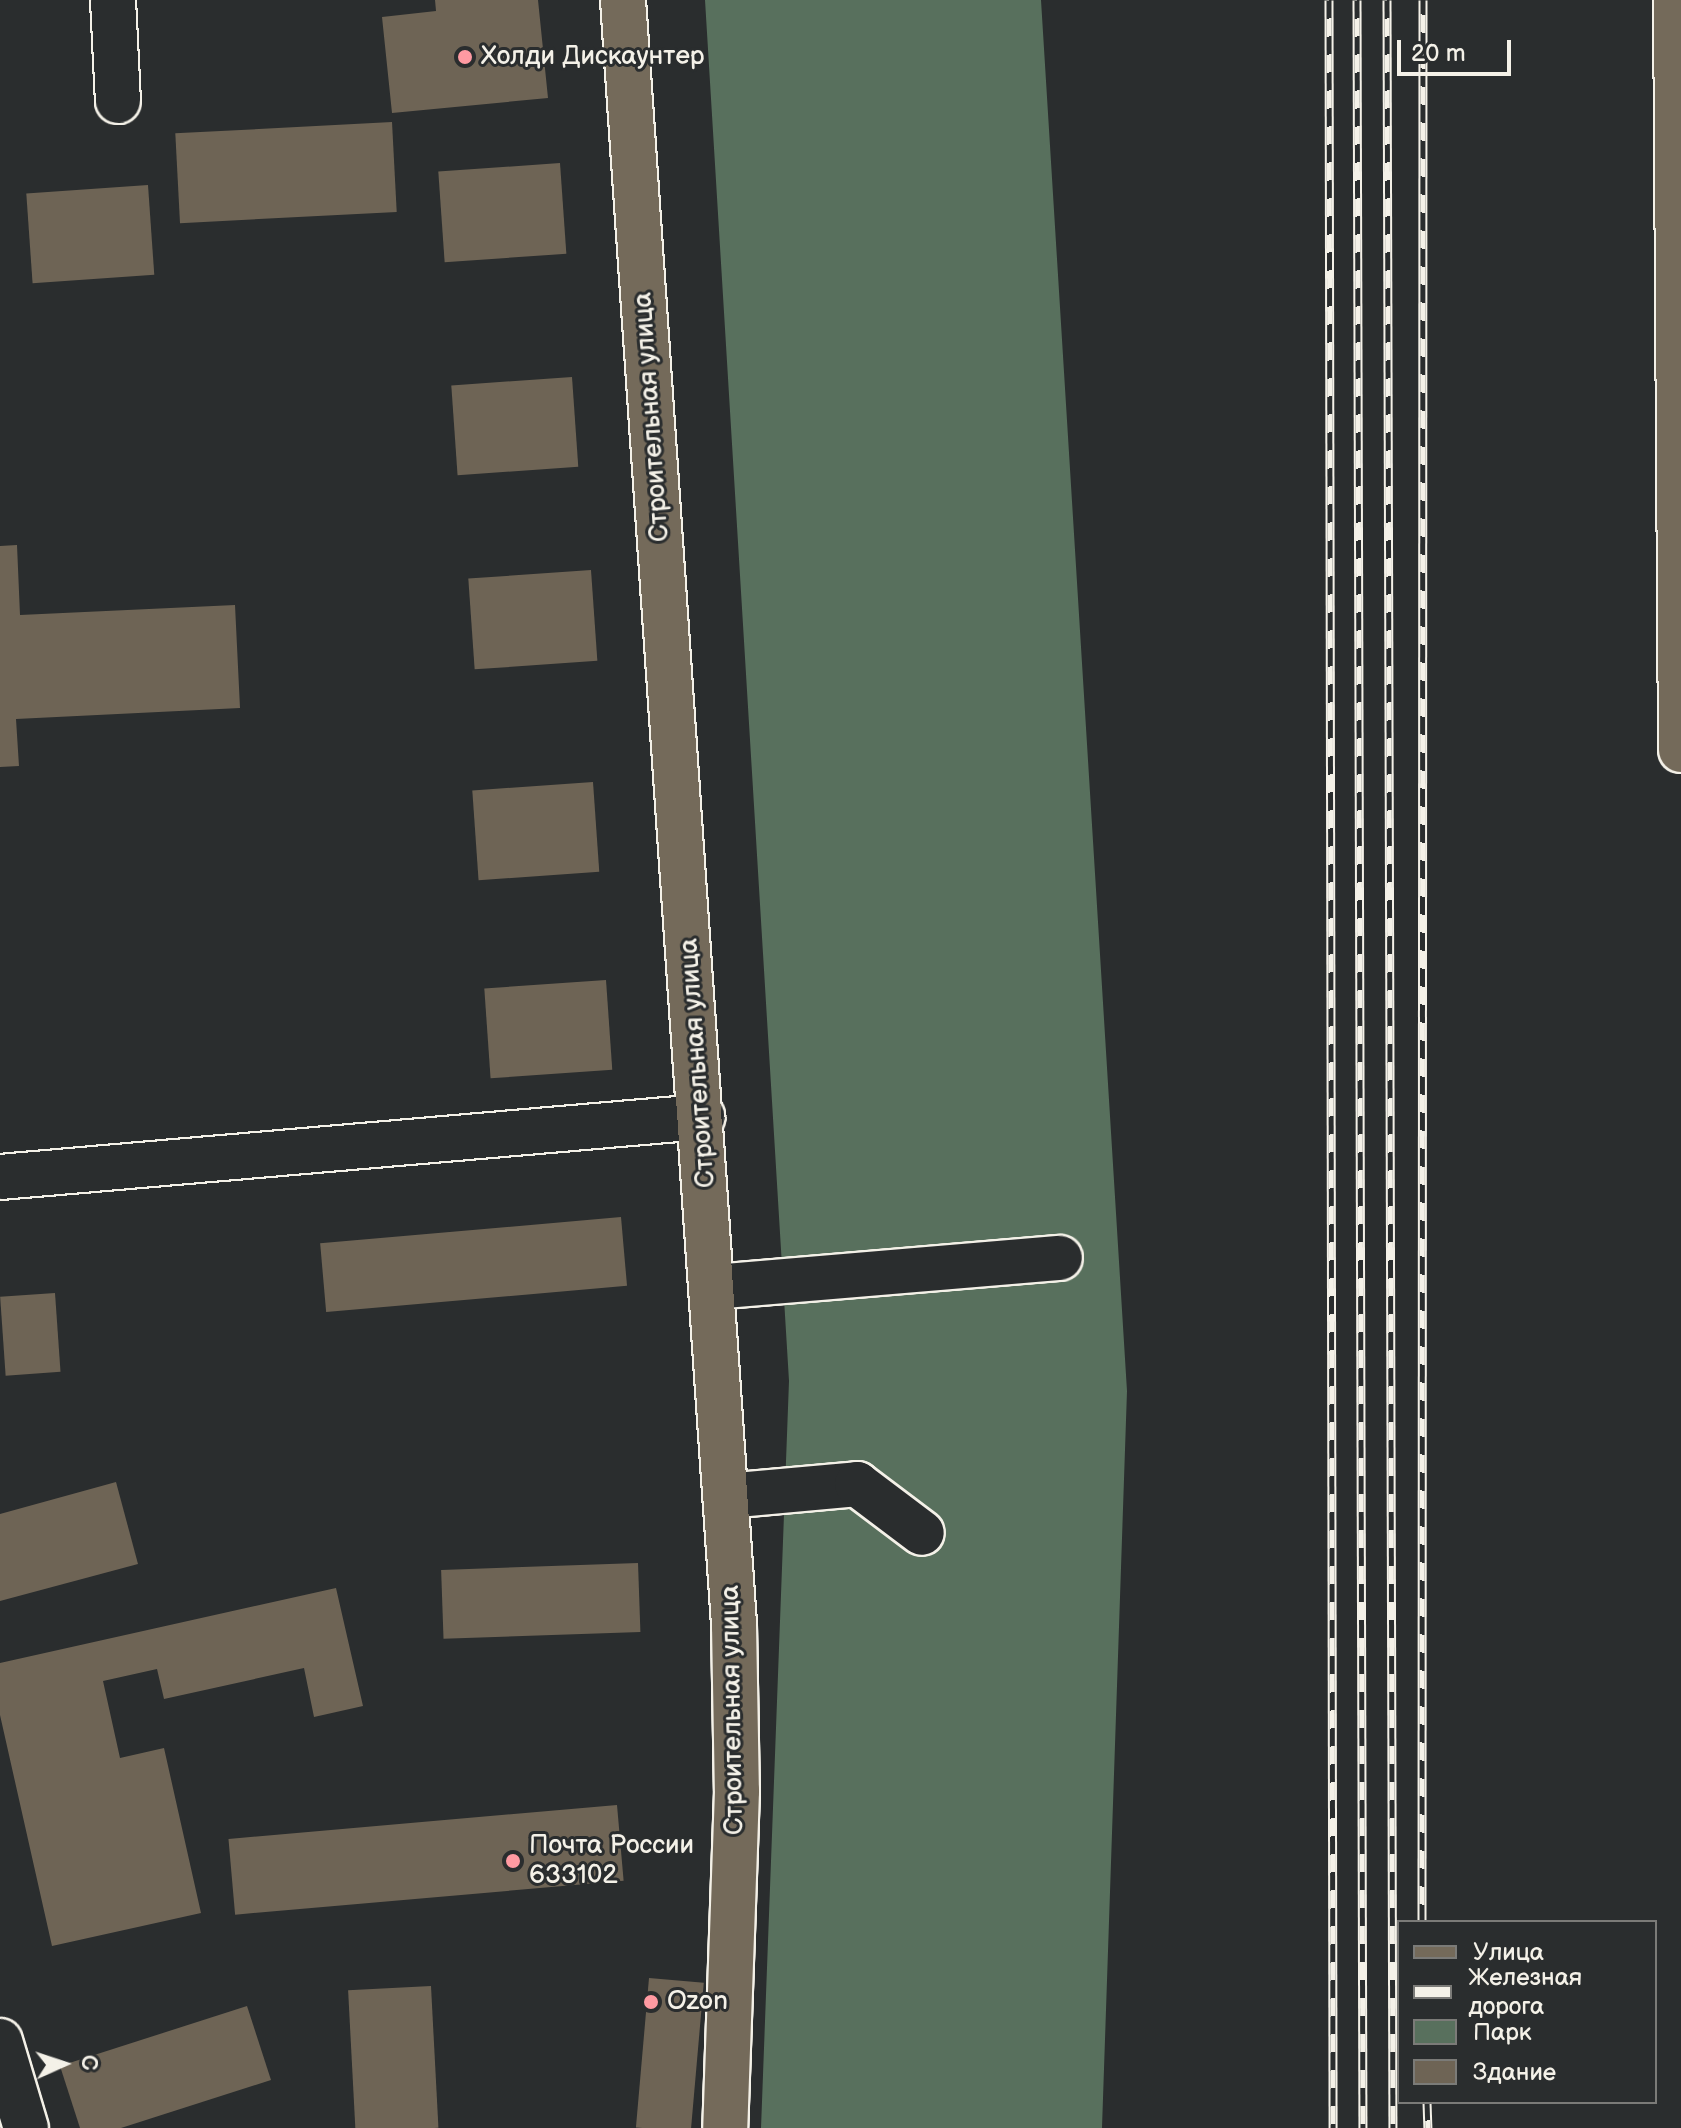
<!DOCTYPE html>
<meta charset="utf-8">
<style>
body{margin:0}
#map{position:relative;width:1681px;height:2128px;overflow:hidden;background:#2a2d2e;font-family:"Balsamiq Sans",sans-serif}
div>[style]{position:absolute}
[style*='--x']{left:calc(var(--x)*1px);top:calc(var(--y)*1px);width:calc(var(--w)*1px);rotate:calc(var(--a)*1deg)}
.green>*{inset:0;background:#58705d}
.building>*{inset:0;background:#6e6455;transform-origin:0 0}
.roads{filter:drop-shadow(2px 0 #f4f1e8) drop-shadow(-2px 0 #f4f1e8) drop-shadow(0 2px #f4f1e8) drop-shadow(0 -2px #f4f1e8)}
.minor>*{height:44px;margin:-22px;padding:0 22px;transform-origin:22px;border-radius:22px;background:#2a2d2e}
.major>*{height:44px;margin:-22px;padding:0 22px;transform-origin:22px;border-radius:22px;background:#746a5a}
.rail>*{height:9px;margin-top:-4.5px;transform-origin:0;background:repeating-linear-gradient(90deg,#2a2d2e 0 18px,#f4f1e8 0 36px);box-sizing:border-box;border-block:2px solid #f4f1e8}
.dots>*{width:22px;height:22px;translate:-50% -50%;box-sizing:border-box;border:4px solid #2a2d2e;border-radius:50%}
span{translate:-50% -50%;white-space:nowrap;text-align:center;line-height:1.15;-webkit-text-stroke:6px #2a2d2e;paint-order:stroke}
.poi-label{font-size:26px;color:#f4f1e8}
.left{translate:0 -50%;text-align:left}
.street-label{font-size:26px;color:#f4f1e8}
.legend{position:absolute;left:1397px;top:1920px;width:260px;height:184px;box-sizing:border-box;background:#2a2d2e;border:2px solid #7b7b78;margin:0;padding:10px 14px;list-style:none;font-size:24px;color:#f4f1e8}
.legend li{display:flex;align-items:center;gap:16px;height:40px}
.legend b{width:40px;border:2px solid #7b7b78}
.north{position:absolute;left:24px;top:2024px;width:80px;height:80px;-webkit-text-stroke:6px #2a2d2e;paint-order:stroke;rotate:87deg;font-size:22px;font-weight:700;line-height:32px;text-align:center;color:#f4f1e8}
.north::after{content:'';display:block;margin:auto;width:28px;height:36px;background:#f4f1e8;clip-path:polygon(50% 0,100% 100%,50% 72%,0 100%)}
.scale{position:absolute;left:1397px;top:40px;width:114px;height:36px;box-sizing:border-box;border:4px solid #f4f1e8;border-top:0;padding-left:10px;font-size:24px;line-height:28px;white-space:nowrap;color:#f4f1e8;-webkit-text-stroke:6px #2a2d2e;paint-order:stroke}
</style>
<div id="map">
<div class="green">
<i style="clip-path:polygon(705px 0,1041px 0,1127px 1391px,1102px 2128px,761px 2128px,789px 1381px)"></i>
</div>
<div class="building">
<i style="clip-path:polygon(435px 0,538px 0,548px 98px,392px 113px,382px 17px,436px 11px)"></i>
<i style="left:392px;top:122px;width:90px;height:217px;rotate:87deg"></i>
<i style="left:560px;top:163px;width:91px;height:122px;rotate:86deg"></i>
<i style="left:148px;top:185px;width:90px;height:122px;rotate:86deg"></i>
<i style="left:572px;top:377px;width:90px;height:121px;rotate:86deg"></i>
<i style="clip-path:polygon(17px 545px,20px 615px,235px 605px,240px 708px,16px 719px,19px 766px,0 767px,0 546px)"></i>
<i style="left:591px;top:570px;width:91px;height:123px;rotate:86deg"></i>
<i style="left:593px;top:782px;width:90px;height:121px;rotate:86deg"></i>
<i style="left:606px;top:980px;width:90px;height:122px;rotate:86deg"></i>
<i style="left:621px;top:1217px;width:69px;height:302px;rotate:85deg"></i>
<i style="left:55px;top:1293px;width:79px;height:55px;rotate:86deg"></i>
<i style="clip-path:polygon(116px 1482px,138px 1564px,0 1601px,0 1514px)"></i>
<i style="left:638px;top:1563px;width:69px;height:197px;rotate:88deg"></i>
<i style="clip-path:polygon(336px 1588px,363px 1706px,314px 1717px,304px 1668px,164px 1699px,157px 1669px,103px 1681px,120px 1758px,164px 1748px,201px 1913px,52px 1946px,0 1715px,0 1663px)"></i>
<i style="left:617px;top:1805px;width:76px;height:390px;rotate:85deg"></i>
<i style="left:649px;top:1978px;width:55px;height:150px;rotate:5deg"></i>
<i style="left:431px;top:1986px;width:142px;height:83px;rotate:87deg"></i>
<i style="clip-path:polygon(247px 2006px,271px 2080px,121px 2128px,80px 2128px,60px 2066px)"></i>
</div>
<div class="roads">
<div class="minor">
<i style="--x:113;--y:0;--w:101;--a:87.2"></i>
<i style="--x:0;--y:1177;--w:705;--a:-4.89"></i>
<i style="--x:713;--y:1287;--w:348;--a:-4.8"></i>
<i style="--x:726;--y:1496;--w:132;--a:-5.2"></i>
<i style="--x:857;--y:1484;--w:81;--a:37"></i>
<i style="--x:0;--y:2041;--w:91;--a:73.4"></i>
</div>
<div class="major">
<i style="--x:623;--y:0;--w:1629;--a:86.09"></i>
<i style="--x:734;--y:1625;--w:166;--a:89"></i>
<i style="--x:737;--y:1791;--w:337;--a:92"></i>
<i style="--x:1676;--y:0;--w:750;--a:89.62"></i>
</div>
</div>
<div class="rail">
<i style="--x:1329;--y:0;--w:2128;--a:89.89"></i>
<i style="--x:1357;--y:0;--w:2128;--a:89.84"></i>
<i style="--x:1387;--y:0;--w:2128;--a:89.84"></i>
<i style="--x:1422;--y:1922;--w:1922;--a:-89.97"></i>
<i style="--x:1427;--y:2102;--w:26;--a:88"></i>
</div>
<div class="dots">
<i style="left:465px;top:57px;background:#ff9aa2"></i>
<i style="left:513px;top:1861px;background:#ff9aa2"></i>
<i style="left:651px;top:2002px;background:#ff9aa2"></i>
</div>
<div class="poi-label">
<span class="left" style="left:481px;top:57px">Холди Дискаунтер</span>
<span class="left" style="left:529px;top:1861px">Почта России<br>633102</span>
<span class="left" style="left:667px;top:2002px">Ozon</span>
</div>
<div class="street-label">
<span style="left:652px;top:417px;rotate:-94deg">Строительная улица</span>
<span style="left:698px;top:1063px;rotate:-94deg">Строительная улица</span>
<span style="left:733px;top:1710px;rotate:-91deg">Строительная улица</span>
</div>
<ul class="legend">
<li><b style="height:10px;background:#746a5a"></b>Улица</li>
<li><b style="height:10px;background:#f4f1e8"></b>Железная дорога</li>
<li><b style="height:22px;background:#58705d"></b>Парк</li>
<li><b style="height:22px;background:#6e6455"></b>Здание</li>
</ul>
<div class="north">С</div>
<div class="scale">20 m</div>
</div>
